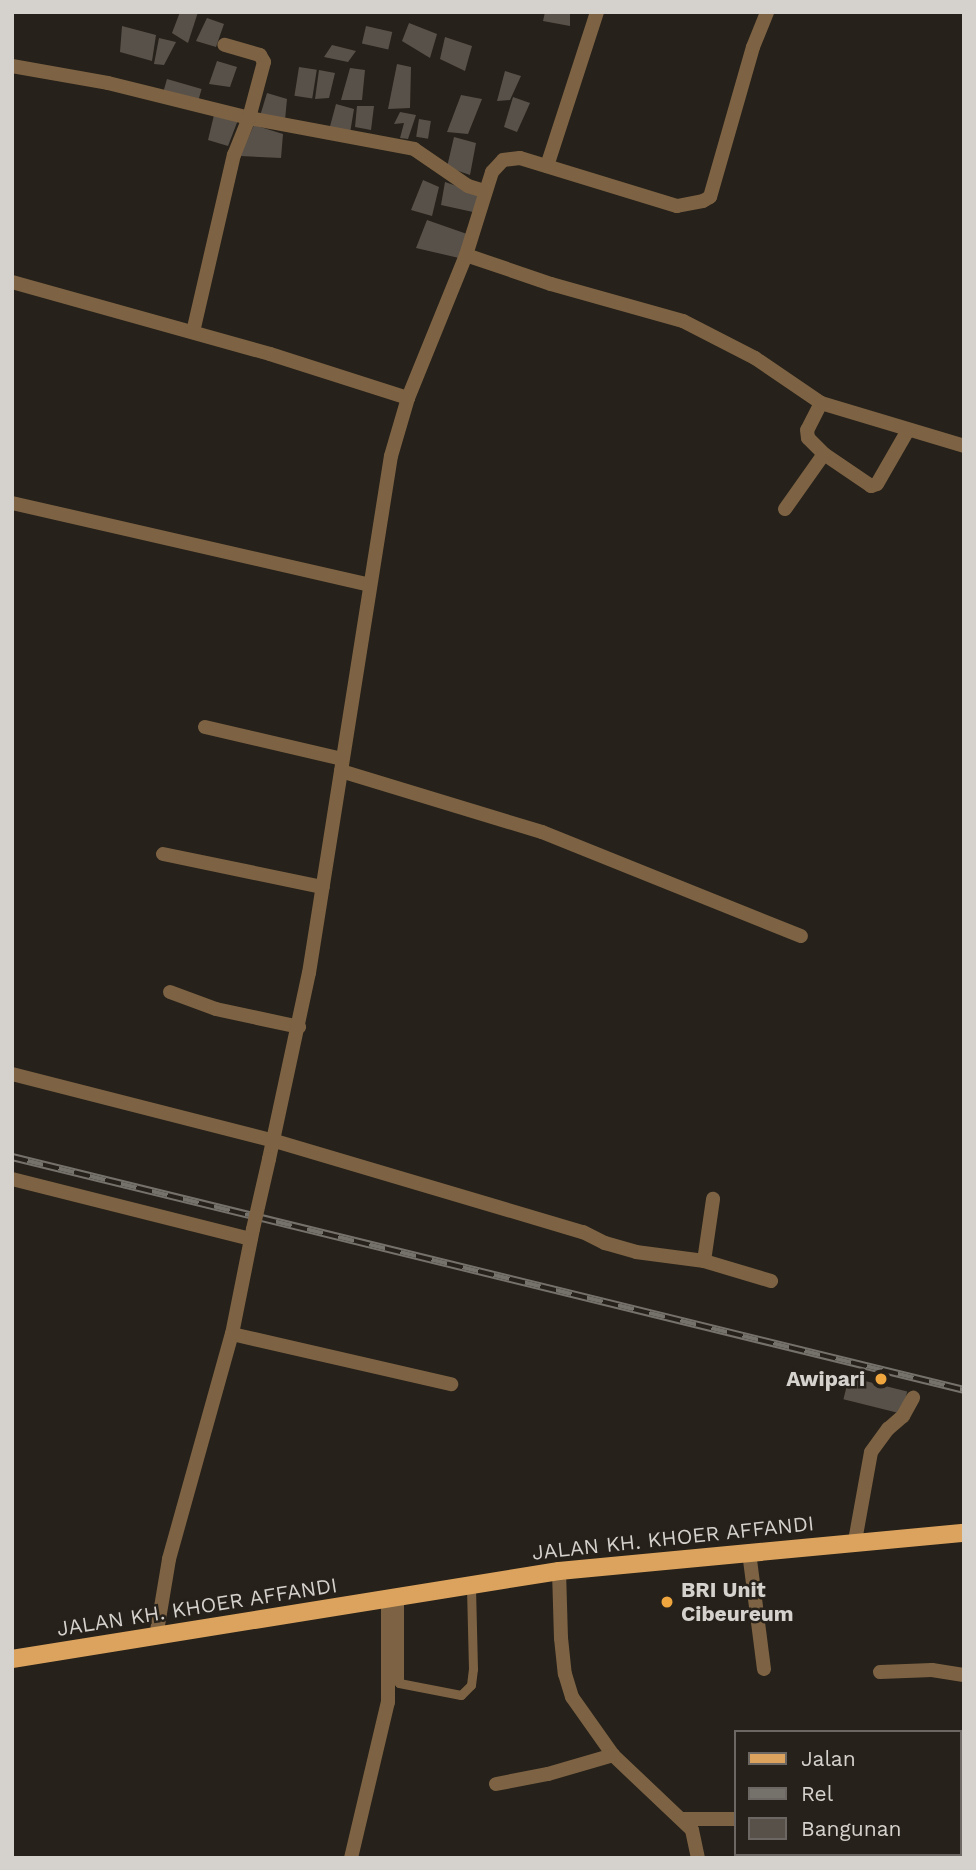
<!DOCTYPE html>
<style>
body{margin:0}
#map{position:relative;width:976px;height:1870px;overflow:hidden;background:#26211a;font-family:"Work Sans",sans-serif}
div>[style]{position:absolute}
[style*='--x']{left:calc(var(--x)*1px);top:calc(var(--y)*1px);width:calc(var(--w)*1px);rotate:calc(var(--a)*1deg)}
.building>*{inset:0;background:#58514a;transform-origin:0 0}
.service>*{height:9px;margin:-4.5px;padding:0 4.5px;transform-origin:4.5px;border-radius:4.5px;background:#7d6343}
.minor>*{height:14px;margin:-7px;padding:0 7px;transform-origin:7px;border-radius:7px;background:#7d6343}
.tertiary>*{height:14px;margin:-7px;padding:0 7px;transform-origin:7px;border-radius:7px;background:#7d6343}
.primary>*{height:18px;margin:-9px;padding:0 9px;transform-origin:9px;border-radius:9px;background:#dba35e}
.rail>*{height:8px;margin-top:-4px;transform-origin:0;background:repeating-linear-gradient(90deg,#26211a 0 16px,#75716b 0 32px);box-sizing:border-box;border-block:2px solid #75716b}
.minor-bridge>*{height:14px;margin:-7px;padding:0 7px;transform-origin:7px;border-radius:7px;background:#7d6343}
.dots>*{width:19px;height:19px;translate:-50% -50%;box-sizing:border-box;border:4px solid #26211a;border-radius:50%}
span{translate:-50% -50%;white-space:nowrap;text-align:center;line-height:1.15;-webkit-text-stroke:5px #26211a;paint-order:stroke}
.poi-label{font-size:21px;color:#d5d1cd;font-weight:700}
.right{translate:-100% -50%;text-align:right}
.left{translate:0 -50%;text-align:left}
.street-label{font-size:21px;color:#d5d1cd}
.frame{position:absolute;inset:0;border:14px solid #d5d1cd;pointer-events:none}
.legend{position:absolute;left:734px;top:1730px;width:228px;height:126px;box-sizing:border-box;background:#26211a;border:2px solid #6c6762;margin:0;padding:9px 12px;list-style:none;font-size:21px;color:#d5d1cd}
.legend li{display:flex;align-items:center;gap:14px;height:35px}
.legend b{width:35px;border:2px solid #6c6762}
</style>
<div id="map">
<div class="building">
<i style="clip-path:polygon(180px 12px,198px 12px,188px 43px,172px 33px)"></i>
<i style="clip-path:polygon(545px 12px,570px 12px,570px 26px,543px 21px)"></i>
<i style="clip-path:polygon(207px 18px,224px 24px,216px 47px,196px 41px)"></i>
<i style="clip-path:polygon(409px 23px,437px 34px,430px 58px,402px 41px)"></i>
<i style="clip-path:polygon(122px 26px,156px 35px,152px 61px,120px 52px)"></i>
<i style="left:366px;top:26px;width:27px;height:18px;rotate:13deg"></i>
<i style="clip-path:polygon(445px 37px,472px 46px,465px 71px,440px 59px)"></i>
<i style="clip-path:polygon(159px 38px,176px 42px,164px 65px,154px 64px)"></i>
<i style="clip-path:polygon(332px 45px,356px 51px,348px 62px,324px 57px)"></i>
<i style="clip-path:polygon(217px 61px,237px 67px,230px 87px,209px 84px)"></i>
<i style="clip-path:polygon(397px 64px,411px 67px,410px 108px,388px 109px)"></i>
<i style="left:299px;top:67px;width:18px;height:29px;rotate:9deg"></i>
<i style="clip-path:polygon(350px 68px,365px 70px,362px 100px,341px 100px)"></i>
<i style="clip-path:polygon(319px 70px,335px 73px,329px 98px,315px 99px)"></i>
<i style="clip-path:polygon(505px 71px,521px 76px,510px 100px,497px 101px)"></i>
<i style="left:167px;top:79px;width:36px;height:16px;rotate:16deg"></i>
<i style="clip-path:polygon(267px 93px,287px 99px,285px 120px,260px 116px)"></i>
<i style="clip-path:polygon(461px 95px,482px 99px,468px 134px,447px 132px)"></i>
<i style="clip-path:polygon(513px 97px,530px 103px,517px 132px,504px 127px)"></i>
<i style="clip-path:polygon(336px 104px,354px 109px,350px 133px,329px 130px)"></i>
<i style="clip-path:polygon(357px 106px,374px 106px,371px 130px,355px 127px)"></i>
<i style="clip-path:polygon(400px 112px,416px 115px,408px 139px,400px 138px,404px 123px,394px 124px)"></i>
<i style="clip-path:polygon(214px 115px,238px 120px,228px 146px,208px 140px)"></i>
<i style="left:419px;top:119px;width:12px;height:18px;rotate:9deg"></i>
<i style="clip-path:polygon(254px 125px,283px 134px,281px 158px,240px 156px)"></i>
<i style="clip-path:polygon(454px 137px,476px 143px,470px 175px,447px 167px)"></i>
<i style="clip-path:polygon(423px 180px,439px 187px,432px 216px,411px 210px)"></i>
<i style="clip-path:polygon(445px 182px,480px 194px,473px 212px,441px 205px)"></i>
<i style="clip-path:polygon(427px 220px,467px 234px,459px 258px,416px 248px)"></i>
<i style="left:849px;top:1377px;width:60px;height:23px;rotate:14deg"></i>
</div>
<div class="service">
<i style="--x:399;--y:1597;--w:86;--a:90"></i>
<i style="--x:399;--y:1683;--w:63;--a:11"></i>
<i style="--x:461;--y:1695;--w:14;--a:-45"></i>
<i style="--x:471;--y:1685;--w:16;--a:-83"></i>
<i style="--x:473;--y:1669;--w:84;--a:-91.4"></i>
</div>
<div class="minor">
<i style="--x:12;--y:66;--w:97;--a:10"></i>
<i style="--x:108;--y:83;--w:145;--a:13.9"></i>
<i style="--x:249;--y:118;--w:168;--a:10.6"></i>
<i style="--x:414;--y:149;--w:65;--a:34.4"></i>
<i style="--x:468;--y:186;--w:17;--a:17"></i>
<i style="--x:547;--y:166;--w:162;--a:-72"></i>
<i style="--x:466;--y:255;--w:90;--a:18.8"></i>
<i style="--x:551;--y:284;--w:137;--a:15.7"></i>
<i style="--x:683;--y:321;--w:81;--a:27.2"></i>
<i style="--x:755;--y:358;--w:80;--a:34.3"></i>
<i style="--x:821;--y:403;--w:149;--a:16.7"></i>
<i style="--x:12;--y:282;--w:268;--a:15.6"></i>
<i style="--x:270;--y:354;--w:145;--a:17.7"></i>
<i style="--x:193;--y:332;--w:182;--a:-77"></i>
<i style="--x:234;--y:155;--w:40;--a:-68"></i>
<i style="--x:249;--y:118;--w:58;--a:-75"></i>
<i style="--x:264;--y:62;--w:8;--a:-120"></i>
<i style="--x:260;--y:55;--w:37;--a:-164"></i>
<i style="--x:821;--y:403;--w:30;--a:117"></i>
<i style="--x:807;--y:430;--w:8;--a:83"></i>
<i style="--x:808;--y:438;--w:23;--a:45"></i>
<i style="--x:824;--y:454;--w:57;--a:34.2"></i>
<i style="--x:871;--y:486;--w:6;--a:-18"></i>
<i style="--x:877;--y:484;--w:62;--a:-60.1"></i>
<i style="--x:12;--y:503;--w:367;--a:12.9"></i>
<i style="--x:785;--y:509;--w:67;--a:-54.7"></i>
<i style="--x:205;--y:727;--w:141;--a:13.1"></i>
<i style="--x:341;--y:771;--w:210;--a:16.9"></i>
<i style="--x:542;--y:832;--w:279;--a:21.9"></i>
<i style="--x:163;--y:854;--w:163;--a:11.7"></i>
<i style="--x:170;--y:992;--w:49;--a:20.3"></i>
<i style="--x:216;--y:1009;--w:85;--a:12.2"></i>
<i style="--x:12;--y:1074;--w:271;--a:14.3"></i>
<i style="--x:275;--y:1141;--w:321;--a:16.5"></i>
<i style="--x:583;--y:1232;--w:25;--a:27"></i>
<i style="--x:605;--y:1243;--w:32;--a:16"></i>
<i style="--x:636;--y:1252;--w:69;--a:7.5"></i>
<i style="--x:704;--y:1261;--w:70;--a:16.6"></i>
<i style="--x:269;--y:1159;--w:190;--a:-77.9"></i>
<i style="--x:309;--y:973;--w:523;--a:-80.99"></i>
<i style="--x:391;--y:456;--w:60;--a:-73.7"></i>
<i style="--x:408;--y:398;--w:154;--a:-67.9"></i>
<i style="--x:466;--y:255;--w:87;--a:-72.6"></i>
<i style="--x:492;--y:172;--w:16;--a:-47"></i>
<i style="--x:503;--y:160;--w:17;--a:-7"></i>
<i style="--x:520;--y:158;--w:164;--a:17"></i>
<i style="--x:677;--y:206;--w:26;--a:-11"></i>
<i style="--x:703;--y:201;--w:8;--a:-30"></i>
<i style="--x:710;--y:197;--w:156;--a:-74"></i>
<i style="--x:753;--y:47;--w:38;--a:-68"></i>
<i style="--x:12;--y:1179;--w:246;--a:14.1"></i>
<i style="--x:704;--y:1261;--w:63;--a:-81.7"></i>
<i style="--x:232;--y:1334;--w:225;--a:12.9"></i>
<i style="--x:855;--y:1541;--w:90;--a:-79.8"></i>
<i style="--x:871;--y:1452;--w:29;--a:-54"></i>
<i style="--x:888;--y:1429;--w:20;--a:-41"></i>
<i style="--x:903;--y:1416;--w:21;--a:-61"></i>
<i style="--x:749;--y:1552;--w:118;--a:82.7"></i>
<i style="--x:559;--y:1571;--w:67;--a:88.3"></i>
<i style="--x:561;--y:1638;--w:36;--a:84"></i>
<i style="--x:565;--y:1674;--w:24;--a:73"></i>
<i style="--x:572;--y:1697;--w:71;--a:54.7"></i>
<i style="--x:613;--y:1755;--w:109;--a:43.5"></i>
<i style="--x:692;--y:1830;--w:29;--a:78"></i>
<i style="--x:156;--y:1637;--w:79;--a:-80.5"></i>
<i style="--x:169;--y:1559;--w:234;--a:-74.4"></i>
<i style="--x:232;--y:1334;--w:107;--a:-78.7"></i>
<i style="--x:880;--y:1672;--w:52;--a:-2.2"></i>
<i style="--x:932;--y:1670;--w:32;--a:9"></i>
<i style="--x:496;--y:1784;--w:53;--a:-10.9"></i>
<i style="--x:548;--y:1774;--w:68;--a:-16.3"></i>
<i style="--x:683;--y:1819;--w:53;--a:0"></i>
</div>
<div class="tertiary">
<i style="--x:351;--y:1858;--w:160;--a:-76.7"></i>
<i style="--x:388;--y:1702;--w:104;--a:-90"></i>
</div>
<div class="primary">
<i style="--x:12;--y:1659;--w:554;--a:-9.14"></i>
<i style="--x:559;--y:1571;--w:407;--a:-5.4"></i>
</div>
<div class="rail">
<i style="--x:12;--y:1157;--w:980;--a:13.75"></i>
</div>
<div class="minor-bridge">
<i style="--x:253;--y:1229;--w:72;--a:-77.1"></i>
</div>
<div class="dots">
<i style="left:881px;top:1379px;background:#f0a63f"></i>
<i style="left:667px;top:1602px;background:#f0a63f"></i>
</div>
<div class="poi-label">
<span class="right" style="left:865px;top:1379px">Awipari</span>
<span class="left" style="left:681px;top:1602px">BRI Unit<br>Cibeureum</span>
</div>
<div class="street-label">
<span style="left:673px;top:1538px;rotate:-6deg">JALAN KH. KHOER AFFANDI</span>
<span style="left:197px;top:1607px;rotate:-9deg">JALAN KH. KHOER AFFANDI</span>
</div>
<div class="frame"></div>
<ul class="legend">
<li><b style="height:9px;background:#dba35e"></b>Jalan</li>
<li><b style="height:9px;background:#75716b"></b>Rel</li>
<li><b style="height:19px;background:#58514a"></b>Bangunan</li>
</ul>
</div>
